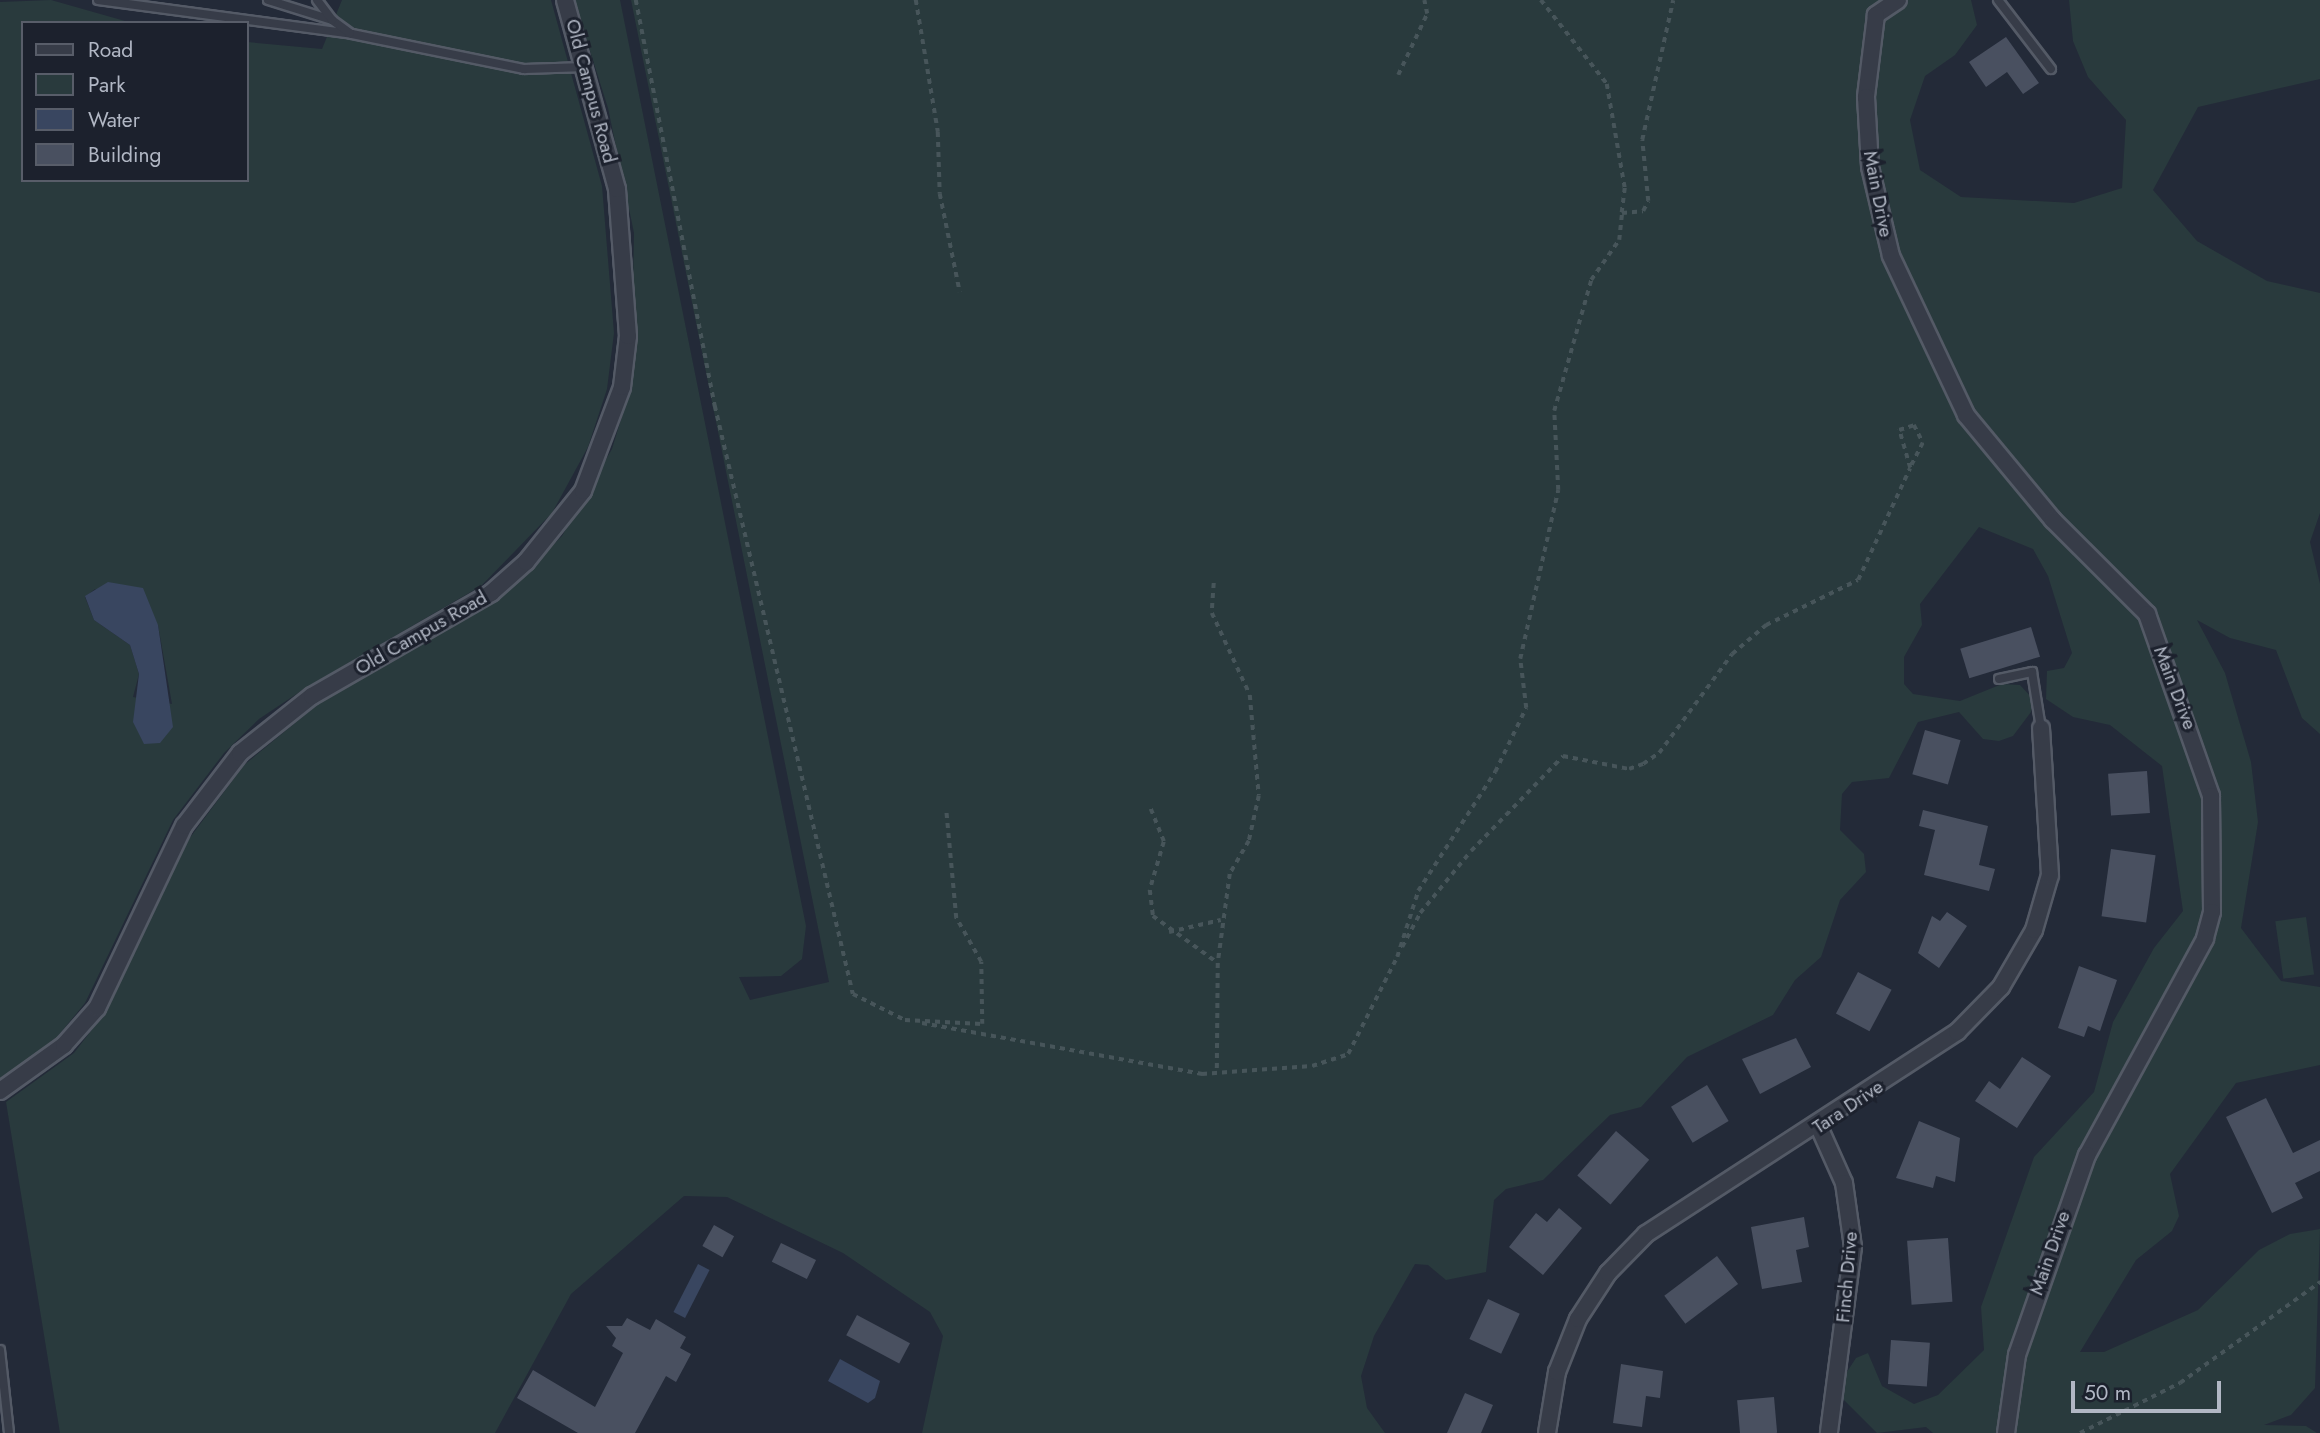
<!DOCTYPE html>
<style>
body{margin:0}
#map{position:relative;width:2320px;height:1433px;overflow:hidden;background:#232a38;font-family:Jost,sans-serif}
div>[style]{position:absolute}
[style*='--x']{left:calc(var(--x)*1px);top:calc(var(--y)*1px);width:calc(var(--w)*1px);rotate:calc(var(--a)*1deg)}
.green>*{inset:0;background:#293a3d;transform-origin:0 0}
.water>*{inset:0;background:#394660;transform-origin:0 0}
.building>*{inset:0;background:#495060;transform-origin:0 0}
.path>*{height:3.5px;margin-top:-1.75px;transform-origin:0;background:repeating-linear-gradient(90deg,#47555a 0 5px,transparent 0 10px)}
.roads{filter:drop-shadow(2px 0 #545a66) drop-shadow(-2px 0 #545a66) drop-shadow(0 2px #545a66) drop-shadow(0 -2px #545a66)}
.service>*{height:8px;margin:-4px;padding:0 4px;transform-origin:4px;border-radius:4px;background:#373c48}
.minor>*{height:16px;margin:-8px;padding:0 8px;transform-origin:8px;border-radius:8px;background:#373c48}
span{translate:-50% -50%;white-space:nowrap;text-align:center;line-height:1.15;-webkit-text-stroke:6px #1c212d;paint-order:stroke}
.street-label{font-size:19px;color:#b1b7c4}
.legend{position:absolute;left:21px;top:21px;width:228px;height:161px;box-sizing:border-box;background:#1c212d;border:2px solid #585d69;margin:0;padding:9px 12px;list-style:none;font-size:21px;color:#b1b7c4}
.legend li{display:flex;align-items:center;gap:14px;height:35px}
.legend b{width:35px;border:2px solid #585d69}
.scale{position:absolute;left:2071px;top:1381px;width:150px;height:32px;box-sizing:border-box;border:4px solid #b1b7c4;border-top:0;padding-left:9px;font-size:21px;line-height:24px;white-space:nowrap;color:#b1b7c4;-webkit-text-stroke:5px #1c212d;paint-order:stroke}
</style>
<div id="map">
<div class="green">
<i style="clip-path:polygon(evenodd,51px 0,132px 23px,23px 23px,23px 180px,247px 180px,247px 42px,322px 49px,342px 0,551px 0,602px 186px,614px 333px,607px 389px,588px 447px,552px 513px,481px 586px,307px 687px,259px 719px,224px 753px,173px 820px,85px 1003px,57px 1037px,0 1080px,0 2px,51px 0,95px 589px,158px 625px,172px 704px,133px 697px,139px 674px,130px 645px,94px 620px,85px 597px,95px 589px)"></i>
<i style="clip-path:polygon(574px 0,620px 0,806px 926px,802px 959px,781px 976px,739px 977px,750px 1000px,829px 982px,631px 0,1971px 0,1977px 25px,1955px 55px,1925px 76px,1910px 120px,1920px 170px,1961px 197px,2074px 203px,2122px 188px,2126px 120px,2088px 77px,2073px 41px,2069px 0,2320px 0,2320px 79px,2198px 107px,2153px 190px,2197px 241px,2267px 281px,2320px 293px,2320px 513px,2310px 542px,2320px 584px,2320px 734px,2302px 718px,2276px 650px,2230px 638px,2197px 620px,2225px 673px,2251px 762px,2258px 822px,2241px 928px,2281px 981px,2320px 987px,2320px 1065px,2236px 1083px,2170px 1174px,2179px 1216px,2172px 1231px,2136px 1260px,2080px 1352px,2104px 1352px,2198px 1310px,2259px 1250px,2290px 1234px,2320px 1229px,2315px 1388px,2291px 1415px,2264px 1425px,2306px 1426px,2317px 1433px,1933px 1433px,1926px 1427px,1877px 1433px,1842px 1398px,1843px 1378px,1856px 1358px,1868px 1353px,1882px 1386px,1914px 1404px,1938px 1395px,1984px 1350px,1981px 1307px,2034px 1157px,2094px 1092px,2113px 1022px,2154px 948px,2183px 911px,2162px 766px,2110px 725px,2073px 717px,2046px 699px,2047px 671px,2064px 668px,2072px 653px,2048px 576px,2033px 549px,1979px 527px,1920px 604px,1922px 625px,1904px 657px,1904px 684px,1913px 694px,1960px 701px,2002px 684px,2020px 685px,2033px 699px,2031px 712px,2013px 736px,1999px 741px,1983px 739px,1959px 712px,1918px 722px,1889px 778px,1852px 782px,1842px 794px,1840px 830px,1864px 854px,1866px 872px,1840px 900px,1821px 957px,1795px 980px,1773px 1015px,1687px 1057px,1641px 1107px,1610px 1115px,1543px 1180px,1506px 1189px,1494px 1200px,1486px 1272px,1446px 1280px,1428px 1265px,1415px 1264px,1374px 1336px,1361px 1376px,1367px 1408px,1385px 1433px,922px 1433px,943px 1336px,930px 1312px,843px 1253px,727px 1197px,684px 1196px,571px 1294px,495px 1433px,60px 1433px,6px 1102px,74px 1053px,104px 1014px,189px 839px,244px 765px,317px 705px,496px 601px,562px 536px,612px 449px,631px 386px,634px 233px,608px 108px)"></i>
<i style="left:2306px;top:917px;width:58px;height:31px;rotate:82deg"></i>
</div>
<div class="water">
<i style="clip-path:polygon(108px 582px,143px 588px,158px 625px,173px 727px,160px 743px,144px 744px,133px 722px,139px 674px,130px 645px,94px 620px,85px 596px)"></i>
<i style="left:698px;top:1264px;width:13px;height:54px;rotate:27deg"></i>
<i style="clip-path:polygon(840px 1359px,880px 1381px,875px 1398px,868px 1403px,828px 1381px)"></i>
</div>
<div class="building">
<i style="clip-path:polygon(2006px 37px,2039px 83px,2023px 94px,2007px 72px,1986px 87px,1969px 62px)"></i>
<i style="left:2031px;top:627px;width:31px;height:74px;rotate:73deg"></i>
<i style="left:1925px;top:730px;width:37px;height:46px;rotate:16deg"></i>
<i style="left:2147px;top:771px;width:42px;height:39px;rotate:86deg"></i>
<i style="clip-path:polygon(1923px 810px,1988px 826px,1979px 865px,1995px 869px,1989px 891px,1924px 875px,1935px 830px,1919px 826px)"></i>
<i style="left:2111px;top:849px;width:45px;height:68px;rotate:8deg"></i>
<i style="clip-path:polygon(1947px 912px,1967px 926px,1939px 968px,1918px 953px,1932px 916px,1940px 921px)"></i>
<i style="clip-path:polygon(2079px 966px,2117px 980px,2100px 1031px,2088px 1026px,2084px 1037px,2058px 1028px)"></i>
<i style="left:1858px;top:972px;width:38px;height:47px;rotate:28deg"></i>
<i style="clip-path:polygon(1796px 1038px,1811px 1067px,1760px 1094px,1742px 1059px)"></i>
<i style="clip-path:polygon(2022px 1057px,2051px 1076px,2017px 1128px,1975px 1101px,1989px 1081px,2000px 1089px)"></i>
<i style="left:1707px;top:1085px;width:42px;height:42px;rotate:59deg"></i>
<i style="clip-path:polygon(2266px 1098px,2293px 1153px,2320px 1140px,2320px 1171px,2295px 1183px,2303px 1198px,2272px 1213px,2226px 1117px)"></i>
<i style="clip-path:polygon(1919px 1121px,1960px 1138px,1955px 1182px,1936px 1176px,1933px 1188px,1896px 1178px)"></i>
<i style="left:1616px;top:1131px;width:44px;height:59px;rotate:41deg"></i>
<i style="clip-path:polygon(1559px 1208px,1582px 1228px,1543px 1275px,1509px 1247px,1536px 1213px,1547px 1222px)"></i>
<i style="clip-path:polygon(1804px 1217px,1809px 1247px,1796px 1250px,1802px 1282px,1762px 1289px,1751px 1227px)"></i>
<i style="left:714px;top:1225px;width:23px;height:24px;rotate:29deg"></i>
<i style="left:1948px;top:1238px;width:64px;height:41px;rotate:86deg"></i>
<i style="left:781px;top:1243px;width:39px;height:21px;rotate:26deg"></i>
<i style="left:1717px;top:1256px;width:35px;height:66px;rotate:53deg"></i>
<i style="left:1488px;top:1299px;width:35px;height:44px;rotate:25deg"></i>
<i style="left:857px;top:1315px;width:60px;height:23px;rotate:28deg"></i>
<i style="clip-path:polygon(627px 1318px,650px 1330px,656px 1319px,686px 1337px,680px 1348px,691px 1354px,676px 1382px,666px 1376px,635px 1433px,578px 1433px,517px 1398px,533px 1370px,595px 1407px,623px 1353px,612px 1346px,616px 1338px,606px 1326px,622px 1326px)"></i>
<i style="left:1891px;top:1340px;width:39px;height:44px;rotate:4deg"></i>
<i style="clip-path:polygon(1621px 1364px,1663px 1371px,1660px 1398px,1646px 1396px,1642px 1427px,1613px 1423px)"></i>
<i style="clip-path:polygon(1465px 1393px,1493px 1405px,1481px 1433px,1447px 1433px)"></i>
<i style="left:1774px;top:1397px;width:36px;height:37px;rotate:85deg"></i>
</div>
<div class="path">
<i style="--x:636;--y:0;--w:414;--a:79"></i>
<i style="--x:715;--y:406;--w:604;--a:76.79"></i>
<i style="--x:853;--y:994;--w:58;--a:26.6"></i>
<i style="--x:905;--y:1020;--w:77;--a:3"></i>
<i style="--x:982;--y:1024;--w:62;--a:-90.9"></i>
<i style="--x:981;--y:962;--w:51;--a:-119.6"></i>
<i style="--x:956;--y:918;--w:107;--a:-95.3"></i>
<i style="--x:916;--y:0;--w:134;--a:80.5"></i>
<i style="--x:938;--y:132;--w:62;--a:88.2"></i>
<i style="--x:940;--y:194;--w:100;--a:78.5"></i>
<i style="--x:1541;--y:0;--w:107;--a:51.8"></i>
<i style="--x:1607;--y:84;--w:106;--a:80.2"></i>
<i style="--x:1625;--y:188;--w:25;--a:97"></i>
<i style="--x:1622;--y:213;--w:21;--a:-5"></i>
<i style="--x:1643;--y:211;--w:11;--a:-63"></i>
<i style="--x:1648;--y:201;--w:61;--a:-95.6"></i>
<i style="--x:1642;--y:140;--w:143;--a:-77.5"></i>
<i style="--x:1398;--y:75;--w:68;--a:-64.6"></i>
<i style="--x:1427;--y:14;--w:14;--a:-102"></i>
<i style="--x:1214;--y:583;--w:30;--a:94"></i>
<i style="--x:1212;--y:613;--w:90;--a:65.1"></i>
<i style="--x:1250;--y:695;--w:101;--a:84.9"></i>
<i style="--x:1259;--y:796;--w:46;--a:102.5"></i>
<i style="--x:1249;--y:841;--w:38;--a:120"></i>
<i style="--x:1230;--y:874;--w:90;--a:97.7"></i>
<i style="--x:1151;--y:809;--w:35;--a:68"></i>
<i style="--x:1164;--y:842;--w:50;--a:106.3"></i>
<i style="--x:1150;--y:890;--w:26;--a:83"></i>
<i style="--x:1153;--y:916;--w:80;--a:35.9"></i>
<i style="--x:1218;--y:963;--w:110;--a:90.5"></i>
<i style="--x:1169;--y:932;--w:53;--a:-13"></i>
<i style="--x:1402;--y:947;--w:38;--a:-62"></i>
<i style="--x:1420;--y:913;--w:80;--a:-50.6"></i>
<i style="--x:1471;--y:851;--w:132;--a:-45.9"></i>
<i style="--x:1563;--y:756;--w:67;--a:11.1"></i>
<i style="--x:1629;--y:769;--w:15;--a:-20"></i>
<i style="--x:1643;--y:764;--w:19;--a:-35"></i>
<i style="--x:1659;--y:753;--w:123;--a:-53.6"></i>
<i style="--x:1732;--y:654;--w:45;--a:-40.5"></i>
<i style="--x:1766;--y:625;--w:102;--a:-26.1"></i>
<i style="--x:1858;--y:580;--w:123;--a:-65.1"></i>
<i style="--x:1910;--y:468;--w:40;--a:-106"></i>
<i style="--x:1899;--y:430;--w:16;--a:-18"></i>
<i style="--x:1914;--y:425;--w:20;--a:63"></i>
<i style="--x:1923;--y:443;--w:28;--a:117"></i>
<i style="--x:922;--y:1023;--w:285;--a:10.3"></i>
<i style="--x:1202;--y:1074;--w:110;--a:-4.2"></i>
<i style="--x:1312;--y:1066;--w:38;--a:-18"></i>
<i style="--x:1348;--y:1054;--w:109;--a:-63.2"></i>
<i style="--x:1397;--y:957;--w:69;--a:-72.3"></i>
<i style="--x:1418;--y:891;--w:142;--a:-57.1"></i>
<i style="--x:1495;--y:772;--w:71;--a:-64.2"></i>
<i style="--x:1526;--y:708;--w:49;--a:-97"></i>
<i style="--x:1520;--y:659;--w:173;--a:-77.3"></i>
<i style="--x:1558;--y:490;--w:79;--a:-92.9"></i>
<i style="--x:1554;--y:411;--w:136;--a:-74.2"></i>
<i style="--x:1591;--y:280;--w:49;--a:-55"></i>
<i style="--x:1619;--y:240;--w:27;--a:-84"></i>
<i style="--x:2080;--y:1433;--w:112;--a:-26.6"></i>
<i style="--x:2180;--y:1383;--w:173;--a:-35.8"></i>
</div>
<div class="roads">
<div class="service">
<i style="--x:98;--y:0;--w:256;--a:7.6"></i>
<i style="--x:352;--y:34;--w:176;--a:11.5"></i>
<i style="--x:524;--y:69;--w:62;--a:-1.8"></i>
<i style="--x:268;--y:0;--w:67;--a:17.4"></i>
<i style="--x:332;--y:20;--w:22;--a:36"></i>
<i style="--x:317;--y:0;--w:25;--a:53"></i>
<i style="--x:1998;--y:0;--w:87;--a:52.5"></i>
<i style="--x:1999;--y:679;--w:34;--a:-12"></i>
<i style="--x:2032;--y:672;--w:57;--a:80.9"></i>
<i style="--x:0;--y:1350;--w:83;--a:83.8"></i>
</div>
<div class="minor">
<i style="--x:1898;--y:0;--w:27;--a:146"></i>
<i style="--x:1876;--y:15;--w:83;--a:97"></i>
<i style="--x:1866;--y:97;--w:70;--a:86.7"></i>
<i style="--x:1870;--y:167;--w:91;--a:76.7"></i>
<i style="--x:1891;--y:256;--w:176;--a:64.7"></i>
<i style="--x:1966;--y:415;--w:136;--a:50.4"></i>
<i style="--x:2053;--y:520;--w:133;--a:45"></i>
<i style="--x:2147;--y:614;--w:193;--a:70.6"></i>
<i style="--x:2211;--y:796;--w:116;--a:89.5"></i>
<i style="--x:2212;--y:912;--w:28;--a:105"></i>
<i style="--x:2205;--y:939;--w:246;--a:118.6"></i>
<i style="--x:2087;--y:1155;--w:212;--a:109.3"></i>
<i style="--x:2017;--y:1355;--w:79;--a:98"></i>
<i style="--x:0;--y:1091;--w:79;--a:-35.7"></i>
<i style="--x:64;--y:1045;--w:50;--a:-48.3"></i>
<i style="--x:97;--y:1008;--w:202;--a:-64.5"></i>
<i style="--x:184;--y:826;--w:92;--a:-52.5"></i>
<i style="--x:240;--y:753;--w:92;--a:-38.4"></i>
<i style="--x:312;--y:696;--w:207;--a:-29.9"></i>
<i style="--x:491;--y:593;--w:47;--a:-41.5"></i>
<i style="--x:526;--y:562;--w:91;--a:-51.2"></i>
<i style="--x:583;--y:491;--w:111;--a:-69.4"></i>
<i style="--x:622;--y:387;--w:51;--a:-83.3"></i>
<i style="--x:628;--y:336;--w:147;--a:-94.3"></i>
<i style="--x:617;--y:189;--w:196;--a:-105.4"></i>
<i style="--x:1819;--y:1127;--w:61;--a:65.9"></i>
<i style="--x:1844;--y:1183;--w:65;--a:82"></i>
<i style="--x:1853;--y:1247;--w:188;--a:97.4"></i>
<i style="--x:1547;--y:1433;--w:62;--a:-80.7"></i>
<i style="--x:1557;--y:1372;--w:57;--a:-68.4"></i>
<i style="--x:1578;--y:1319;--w:55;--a:-56.9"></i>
<i style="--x:1608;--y:1273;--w:54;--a:-45.7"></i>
<i style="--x:1646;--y:1234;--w:371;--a:-33"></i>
<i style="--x:1957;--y:1032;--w:63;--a:-45.6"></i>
<i style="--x:2001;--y:987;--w:66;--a:-59.9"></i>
<i style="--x:2034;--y:930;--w:57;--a:-73.8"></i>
<i style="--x:2050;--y:875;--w:147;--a:-93.5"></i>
</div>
</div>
<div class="street-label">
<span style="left:591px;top:91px;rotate:75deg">Old Campus Road</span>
<span style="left:1878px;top:194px;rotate:79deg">Main Drive</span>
<span style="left:421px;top:633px;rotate:-30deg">Old Campus Road</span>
<span style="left:2175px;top:688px;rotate:69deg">Main Drive</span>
<span style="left:1848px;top:1107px;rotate:-34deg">Tara Drive</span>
<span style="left:2050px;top:1253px;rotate:-71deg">Main Drive</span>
<span style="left:1847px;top:1277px;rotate:-85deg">Finch Drive</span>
</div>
<ul class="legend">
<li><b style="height:9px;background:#373c48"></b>Road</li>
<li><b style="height:19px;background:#293a3d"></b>Park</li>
<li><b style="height:19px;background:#394660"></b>Water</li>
<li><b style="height:19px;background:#495060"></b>Building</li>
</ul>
<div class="scale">50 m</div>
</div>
